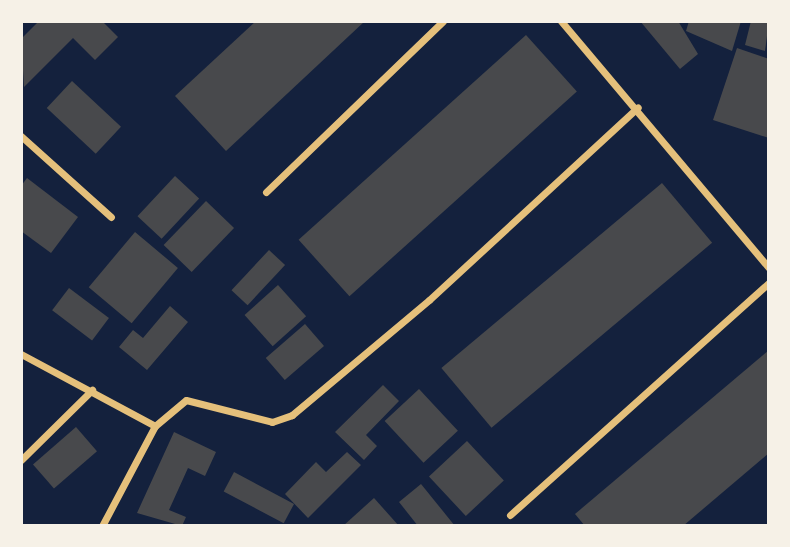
<!DOCTYPE html>
<style>
body{margin:0}
#map{position:relative;width:790px;height:547px;overflow:hidden;background:#14213d;font-family:"Roboto Condensed",sans-serif}
div>[style]{position:absolute}
[style*='--x']{left:calc(var(--x)*1px);top:calc(var(--y)*1px);width:calc(var(--w)*1px);rotate:calc(var(--a)*1deg)}
.building>*{inset:0;background:#48494c;transform-origin:0 0}
.minor>*{height:7px;margin:-3.5px;padding:0 3.5px;transform-origin:3.5px;border-radius:3.5px;background:#e5c07b}
span{translate:-50% -50%;white-space:nowrap;text-align:center;line-height:1.15;-webkit-text-stroke:6px #f6f1e7;paint-order:stroke}
.frame{position:absolute;inset:0;border:23px solid #f6f1e7;pointer-events:none}
</style>
<div id="map">
<div class="building">
<i style="clip-path:polygon(39px 21px,102px 21px,118px 37px,95px 60px,73px 38px,24px 87px,21px 39px)"></i>
<i style="clip-path:polygon(256px 21px,365px 21px,226px 151px,175px 96px)"></i>
<i style="clip-path:polygon(640px 21px,678px 21px,698px 54px,680px 69px)"></i>
<i style="clip-path:polygon(689px 21px,741px 21px,732px 51px,686px 31px)"></i>
<i style="clip-path:polygon(751px 21px,769px 21px,765px 51px,745px 45px)"></i>
<i style="left:526px;top:35px;width:76px;height:306px;rotate:48deg"></i>
<i style="clip-path:polygon(737px 48px,769px 59px,769px 138px,713px 120px)"></i>
<i style="left:72px;top:81px;width:67px;height:37px;rotate:43deg"></i>
<i style="left:175px;top:176px;width:33px;height:55px;rotate:43deg"></i>
<i style="clip-path:polygon(27px 178px,78px 217px,51px 253px,21px 231px,21px 186px)"></i>
<i style="left:662px;top:183px;width:78px;height:288px;rotate:50deg"></i>
<i style="left:206px;top:201px;width:39px;height:61px;rotate:44deg"></i>
<i style="left:135px;top:232px;width:56px;height:72px;rotate:40deg"></i>
<i style="left:269px;top:250px;width:22px;height:55px;rotate:43deg"></i>
<i style="left:278px;top:285px;width:42px;height:45px;rotate:48deg"></i>
<i style="left:69px;top:288px;width:50px;height:28px;rotate:37deg"></i>
<i style="clip-path:polygon(170px 306px,188px 322px,147px 370px,119px 347px,133px 330px,143px 338px)"></i>
<i style="left:305px;top:324px;width:29px;height:52px;rotate:49deg"></i>
<i style="clip-path:polygon(769px 350px,769px 453px,683px 526px,585px 526px,575px 514px)"></i>
<i style="clip-path:polygon(383px 385px,399px 401px,366px 435px,377px 446px,364px 460px,335px 432px)"></i>
<i style="left:419px;top:389px;width:57px;height:47px;rotate:47deg"></i>
<i style="left:76px;top:427px;width:32px;height:57px;rotate:49deg"></i>
<i style="clip-path:polygon(174px 432px,216px 452px,205px 476px,188px 468px,169px 510px,186px 517px,182px 526px,137px 513px)"></i>
<i style="left:467px;top:441px;width:54px;height:52px;rotate:47deg"></i>
<i style="clip-path:polygon(347px 452px,361px 465px,308px 518px,285px 494px,316px 462px,326px 472px)"></i>
<i style="left:234px;top:472px;width:68px;height:22px;rotate:28deg"></i>
<i style="clip-path:polygon(421px 484px,455px 526px,418px 526px,399px 502px)"></i>
<i style="clip-path:polygon(374px 498px,399px 526px,343px 526px)"></i>
</div>
<div class="minor">
<i style="--x:561;--y:21;--w:323;--a:49.9"></i>
<i style="--x:21;--y:136;--w:121;--a:42"></i>
<i style="--x:266;--y:192;--w:246;--a:-44"></i>
<i style="--x:21;--y:354;--w:152;--a:28.2"></i>
<i style="--x:21;--y:460;--w:100;--a:-44.6"></i>
<i style="--x:510;--y:515;--w:348;--a:-41.9"></i>
<i style="--x:102;--y:526;--w:113;--a:-62.1"></i>
<i style="--x:155;--y:426;--w:40;--a:-40"></i>
<i style="--x:186;--y:400;--w:89;--a:14.3"></i>
<i style="--x:272;--y:422;--w:21;--a:-19"></i>
<i style="--x:292;--y:415;--w:179;--a:-40"></i>
<i style="--x:429;--y:300;--w:284;--a:-42.7"></i>
</div>
<div class="frame"></div>
</div>
